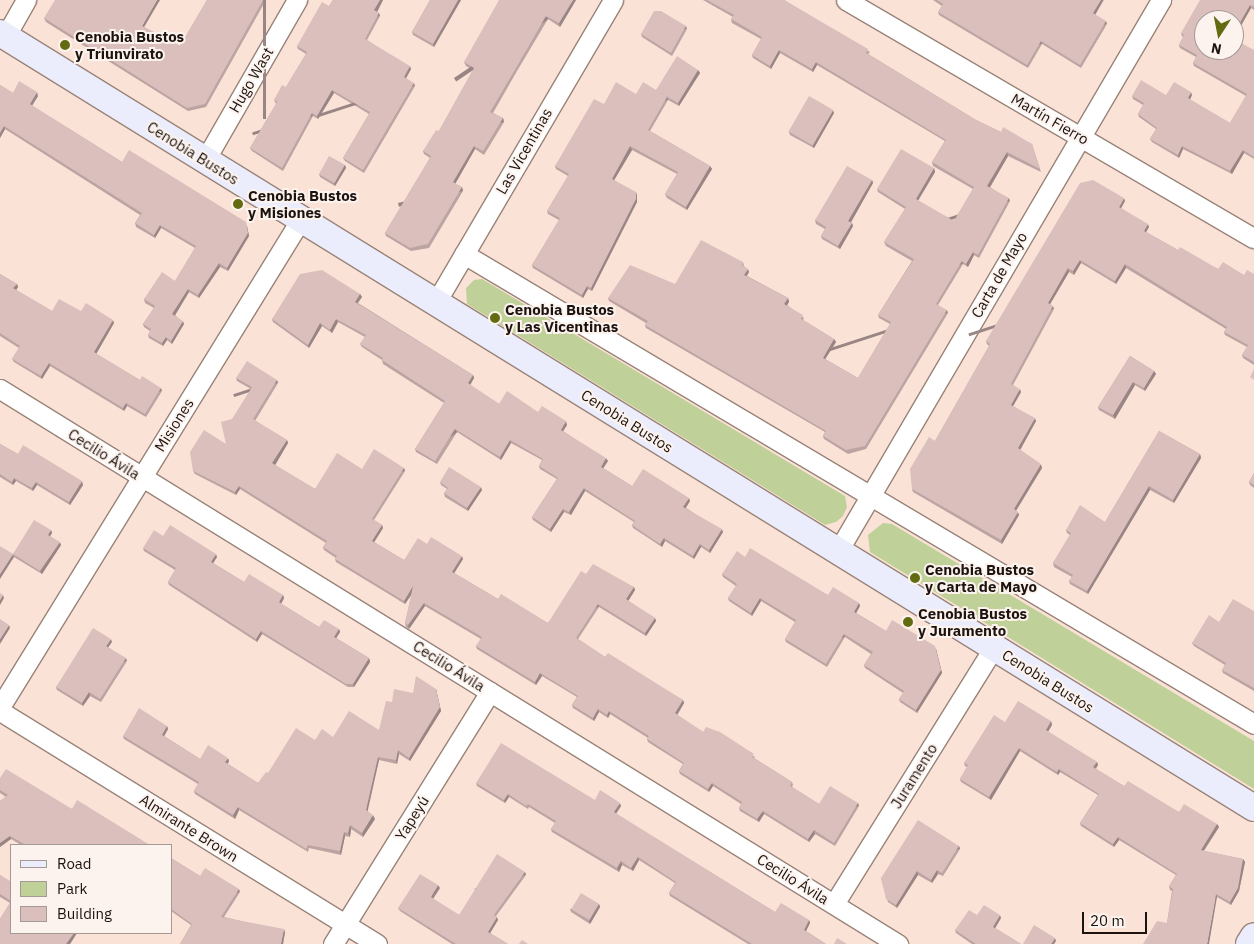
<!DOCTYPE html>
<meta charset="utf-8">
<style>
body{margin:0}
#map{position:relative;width:1254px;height:944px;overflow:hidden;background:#fbe2d6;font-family:"IBM Plex Sans",sans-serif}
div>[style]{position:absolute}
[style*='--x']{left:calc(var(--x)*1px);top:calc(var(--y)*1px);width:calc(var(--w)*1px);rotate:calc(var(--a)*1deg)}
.green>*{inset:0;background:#bfd199}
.roads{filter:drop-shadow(1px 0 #998378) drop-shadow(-1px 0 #998378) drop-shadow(0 1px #998378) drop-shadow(0 -1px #998378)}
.street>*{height:19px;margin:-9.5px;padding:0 9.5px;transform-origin:9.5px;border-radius:9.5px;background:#fff}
.secondary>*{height:26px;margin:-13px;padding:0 13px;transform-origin:13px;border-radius:13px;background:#ecedfc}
.wall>*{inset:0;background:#bba4a2}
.shaded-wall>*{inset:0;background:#998684;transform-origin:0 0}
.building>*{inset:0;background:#dabfbc;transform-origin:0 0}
.dots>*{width:14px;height:14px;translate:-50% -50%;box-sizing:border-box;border:2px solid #fdf3ee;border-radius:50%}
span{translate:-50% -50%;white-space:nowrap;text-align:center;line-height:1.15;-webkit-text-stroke:4px #fdf3ee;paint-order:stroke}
.poi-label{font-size:15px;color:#1c130f;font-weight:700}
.left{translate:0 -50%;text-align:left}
.street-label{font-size:15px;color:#1c130f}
.legend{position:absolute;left:10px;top:844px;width:162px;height:90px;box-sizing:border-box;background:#fdf3ee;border:1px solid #a39995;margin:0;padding:6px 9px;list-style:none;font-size:15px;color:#1c130f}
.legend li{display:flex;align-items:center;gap:10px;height:25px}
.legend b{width:25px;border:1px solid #a39995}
.north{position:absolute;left:1194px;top:10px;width:50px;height:50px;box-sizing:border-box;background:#fdf3ee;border:1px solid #a39995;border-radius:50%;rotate:191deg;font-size:14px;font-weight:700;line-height:20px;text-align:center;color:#1c130f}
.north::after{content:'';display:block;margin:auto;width:18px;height:22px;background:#626b10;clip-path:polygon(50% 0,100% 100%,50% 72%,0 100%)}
.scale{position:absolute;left:1082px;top:912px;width:65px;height:22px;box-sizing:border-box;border:2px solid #1c130f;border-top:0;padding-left:6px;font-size:15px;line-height:18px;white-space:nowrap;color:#1c130f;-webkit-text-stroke:4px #fdf3ee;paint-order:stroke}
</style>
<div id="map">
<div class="green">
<i style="clip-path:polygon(482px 279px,845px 496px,847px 507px,843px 516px,836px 522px,825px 525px,467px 304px,466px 288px,474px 280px)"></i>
<i style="clip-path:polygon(883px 523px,892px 524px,1254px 741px,1254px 789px,870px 552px,868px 535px)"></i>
</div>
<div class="roads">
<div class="street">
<i style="--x:846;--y:0;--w:472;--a:30.3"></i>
<i style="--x:5;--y:37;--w:43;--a:-60.4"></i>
<i style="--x:205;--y:160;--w:185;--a:-60.1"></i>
<i style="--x:464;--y:254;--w:919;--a:30.75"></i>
<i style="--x:436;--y:302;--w:350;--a:-59.6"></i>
<i style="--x:0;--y:389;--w:1056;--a:31.72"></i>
<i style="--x:838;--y:551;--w:639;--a:-59.62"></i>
<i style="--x:0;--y:707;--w:573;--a:-58.33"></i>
<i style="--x:0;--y:711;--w:443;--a:31.7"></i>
<i style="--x:834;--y:904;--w:303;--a:-58.1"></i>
<i style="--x:333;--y:944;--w:297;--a:-58.1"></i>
</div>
<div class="secondary">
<i style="--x:0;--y:33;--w:1474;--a:31.72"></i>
<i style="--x:1249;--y:944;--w:9;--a:-58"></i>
</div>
</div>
<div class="wall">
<i style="clip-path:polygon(207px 0,266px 0,206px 107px,188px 111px,46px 22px,44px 18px,144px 27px,180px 46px)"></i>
<i style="clip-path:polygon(333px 0,383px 0,377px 12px,379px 13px,380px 16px,367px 40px,411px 69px,406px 78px,415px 86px,364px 173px,345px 161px,343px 158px,369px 114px,334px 93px,318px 119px,313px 116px,283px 171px,252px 151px,250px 148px,276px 104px,274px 100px,286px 87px,306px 54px,298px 49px,297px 46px,329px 6px)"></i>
<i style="clip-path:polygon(430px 0,461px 0,434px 47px,413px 35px,412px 32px)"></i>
<i style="clip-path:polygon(576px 0,560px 27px,548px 19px,517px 71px,493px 113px,503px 118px,504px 122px,484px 155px,475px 149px,455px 184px,462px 187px,463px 191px,429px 248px,411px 251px,386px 236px,385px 233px,430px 158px,424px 154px,423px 151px,439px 131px,473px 70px,466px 66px,464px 62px)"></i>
<i style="clip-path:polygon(703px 0,784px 0,870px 52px,868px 54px,976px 120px,1001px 132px,1032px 144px,1041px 172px,1008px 156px,990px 187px,1010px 201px,979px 258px,974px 255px,968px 267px,963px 264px,938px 305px,948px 313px,866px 449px,848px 454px,824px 439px,823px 436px,825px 432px,646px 328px,645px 325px,646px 323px,609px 301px,608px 298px,675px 284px,743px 262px,744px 266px,749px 272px,747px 276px,788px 298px,789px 302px,787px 305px,804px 318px,803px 320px,834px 339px,836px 342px,825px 359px,858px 378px,890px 324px,879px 318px,878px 315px,912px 261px,886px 246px,884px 242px,905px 209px,878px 192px,877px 189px,934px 168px,935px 172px,918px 201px,954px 221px,973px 189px,933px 166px,932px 162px,945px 141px,817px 65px,813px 72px,780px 53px,771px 69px,753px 58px,752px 55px,761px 39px,732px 23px,731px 19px,733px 17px)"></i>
<i style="clip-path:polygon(933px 0,1104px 0,1095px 15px,1107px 24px,1081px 68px,1042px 44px,1028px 68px,939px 15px,938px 12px,942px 6px)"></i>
<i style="clip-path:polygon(1254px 0,1254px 10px,1251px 8px,1234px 38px,1204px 50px,1254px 50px,1254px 159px,1244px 153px,1232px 174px,1183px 149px,1179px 158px,1152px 142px,1150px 139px,1156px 129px,1139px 117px,1138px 114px,1143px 105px,1133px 99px,1132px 96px,1192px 95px,1190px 100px,1230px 123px,1246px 96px,1194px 66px,1193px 63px,1196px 57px,1180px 48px,1179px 45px,1183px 37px,1182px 36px,1181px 33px)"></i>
<i style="clip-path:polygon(687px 29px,672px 56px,642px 37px,641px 34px)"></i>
<i style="clip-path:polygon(698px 70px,700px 73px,679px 106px,668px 100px,650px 131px,710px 166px,712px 169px,687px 210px,667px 198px,665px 194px,677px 174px,632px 150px,614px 180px,637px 195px,637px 202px,592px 291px,588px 289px,583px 298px,533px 268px,532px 265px,559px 220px,548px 214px,547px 211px,568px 176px,556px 169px,555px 166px,604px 104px,636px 94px,656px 90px)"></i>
<i style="clip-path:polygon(0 85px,13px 93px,38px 96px,32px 106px,76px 133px,122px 162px,247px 226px,249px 236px,228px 271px,220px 267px,199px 298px,189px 292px,175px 315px,184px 324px,172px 344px,167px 340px,163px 346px,149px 338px,148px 335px,150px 331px,144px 327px,143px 324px,154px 308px,145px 303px,144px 299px,175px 281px,195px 248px,161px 228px,155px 238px,136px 227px,135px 223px,140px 215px,5px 129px,0 138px)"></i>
<i style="clip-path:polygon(834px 113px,814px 148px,790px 135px,789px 132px)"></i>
<i style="clip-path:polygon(345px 165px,346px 168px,335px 186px,320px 177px,319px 174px)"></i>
<i style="clip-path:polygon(872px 180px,873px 183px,851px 222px,852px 223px,853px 226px,840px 249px,822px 239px,821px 236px,825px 229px,816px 224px,815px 220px)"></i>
<i style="clip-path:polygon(1125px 201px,1121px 208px,1149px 227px,1146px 232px,1178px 250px,1218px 269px,1244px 275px,1254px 274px,1254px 365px,1243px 358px,1242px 355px,1247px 347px,1225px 335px,1224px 332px,1226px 329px,1126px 268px,1116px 284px,1081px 263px,1074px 275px,1069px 272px,1050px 304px,1054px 309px,1013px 385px,1021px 392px,1013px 406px,1036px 421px,1020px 450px,1042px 468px,1016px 511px,1019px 515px,1002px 544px,913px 492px,912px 489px,935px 441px,989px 346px,987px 344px,986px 341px)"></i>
<i style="clip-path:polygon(0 274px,17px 284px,18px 287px,16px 290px,52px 311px,81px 311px,114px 323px,96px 354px,140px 380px,162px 391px,146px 417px,127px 406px,124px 411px,50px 366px,42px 379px,14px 362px,12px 359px,19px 348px,0 336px)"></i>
<i style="clip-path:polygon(360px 294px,362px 297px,358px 303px,473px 375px,474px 378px,470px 385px,499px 404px,538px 412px,567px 425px,563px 431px,608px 461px,603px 468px,632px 486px,690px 501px,686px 508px,723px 532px,710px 553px,701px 547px,694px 559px,665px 541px,662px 547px,633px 528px,632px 525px,634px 522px,585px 491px,571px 515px,564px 512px,551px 532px,533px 520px,532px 517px,557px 479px,540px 469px,539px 466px,542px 460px,511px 443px,501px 460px,457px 432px,437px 464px,416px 452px,415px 449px,444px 403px,383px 364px,382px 360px,362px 347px,360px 344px,365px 337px,338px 322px,332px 333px,322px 326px,309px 348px,273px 322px,272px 319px)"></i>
<i style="clip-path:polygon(1130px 356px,1154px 371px,1156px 374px,1145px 391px,1135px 385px,1115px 419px,1099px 410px,1098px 407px)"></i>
<i style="clip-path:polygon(236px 378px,277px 380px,278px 383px,255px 421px,287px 440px,288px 443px,275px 465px,315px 489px,362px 469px,404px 468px,405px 471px,374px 520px,382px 525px,383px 528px,374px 542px,404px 560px,427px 544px,463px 559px,454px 573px,498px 599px,548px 623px,586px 574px,634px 587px,635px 590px,628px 601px,655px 618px,656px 621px,646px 636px,599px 607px,578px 639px,605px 657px,683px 700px,684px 703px,677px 715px,703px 732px,755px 757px,754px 758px,792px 782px,793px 785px,792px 787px,819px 804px,858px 803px,859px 806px,835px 846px,815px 834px,809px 842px,764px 814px,759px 822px,740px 811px,739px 808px,741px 804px,713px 786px,709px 792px,680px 774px,679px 771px,683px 764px,648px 742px,647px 739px,648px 738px,610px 714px,608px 718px,599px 712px,594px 721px,573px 708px,572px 705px,577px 697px,542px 676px,536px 685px,477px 649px,476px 646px,481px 639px,425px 606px,409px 629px,406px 627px,405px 623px,412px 594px,405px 604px,336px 562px,335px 559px,336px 558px,324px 550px,323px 547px,326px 543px,240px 489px,236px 495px,195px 474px,193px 471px,226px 444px,251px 389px,237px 381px)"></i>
<i style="clip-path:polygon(1159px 431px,1200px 454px,1201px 458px,1174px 503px,1150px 490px,1088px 594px,1070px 584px,1069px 581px,1072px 577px,1054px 567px,1053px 563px,1070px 535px,1067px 533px,1066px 530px,1105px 522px)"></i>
<i style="clip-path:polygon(0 444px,18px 454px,83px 485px,70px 505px,37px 485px,33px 491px,16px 481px,13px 485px,0 477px)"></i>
<i style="clip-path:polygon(1254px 473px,1254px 488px,1250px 485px,1249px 482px)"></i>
<i style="clip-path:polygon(440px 482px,482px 490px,468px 511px,445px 497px,444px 493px,447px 489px,441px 485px)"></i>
<i style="clip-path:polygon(51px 530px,52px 533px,50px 536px,61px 545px,42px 574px,14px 557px,13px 554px)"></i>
<i style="clip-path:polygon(143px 548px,217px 557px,213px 563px,244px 582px,283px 595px,284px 598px,281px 604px,319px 627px,339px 629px,340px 632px,336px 638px,369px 658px,370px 662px,354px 687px,348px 687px,262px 634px,257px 642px,169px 585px,168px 582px,175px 570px,144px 551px)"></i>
<i style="clip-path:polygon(745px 557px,828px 595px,859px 603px,860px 606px,856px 613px,886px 631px,936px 649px,942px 673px,917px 713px,900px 702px,899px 699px,903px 693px,865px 668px,864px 665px,871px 654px,845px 637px,827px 667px,786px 642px,785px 639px,795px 622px,761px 601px,752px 616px,729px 601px,728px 598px,736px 586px,723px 577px,722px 574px)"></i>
<i style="clip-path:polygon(1254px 611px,1254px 691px,1223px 673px,1222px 670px,1225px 665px,1194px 646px,1192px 643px,1219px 622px)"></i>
<i style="clip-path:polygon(112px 642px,108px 647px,127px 661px,101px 702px,90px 696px,83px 706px,57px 690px,56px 687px)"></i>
<i style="clip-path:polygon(436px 689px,441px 711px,410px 761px,399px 754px,397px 764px,379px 760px,367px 811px,375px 819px,363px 837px,351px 829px,350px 837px,345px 836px,341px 855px,309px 848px,308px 852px,239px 810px,235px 819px,195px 794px,194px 791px,198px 784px,124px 739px,123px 736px,167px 726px,168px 729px,164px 736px,200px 759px,229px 761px,228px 764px,258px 783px,268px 773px,315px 740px,379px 730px,392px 702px,413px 693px)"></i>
<i style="clip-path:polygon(1051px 721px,1052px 725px,1048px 732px,1097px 762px,1098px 765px,1096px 769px,1124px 786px,1179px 812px,1217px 824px,1219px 827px,1204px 851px,1243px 859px,1245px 862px,1239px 891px,1231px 905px,1217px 897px,1167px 923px,1172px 891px,1170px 890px,1169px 886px,1176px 875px,1119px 840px,1114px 847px,1081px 826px,1080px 823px,1098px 795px,1060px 772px,1058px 775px,1020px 751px,991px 800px,961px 782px,960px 779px,967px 767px,965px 766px,964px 763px,1005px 722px)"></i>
<i style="clip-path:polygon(0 778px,72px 809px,150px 845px,21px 845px,11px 839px,0 847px,0 801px,6px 797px,0 793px)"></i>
<i style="clip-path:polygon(476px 783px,595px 800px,621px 806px,616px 814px,775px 912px,809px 920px,810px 923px,806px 931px,826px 944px,748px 944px,670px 896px,669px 893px,675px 883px,639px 860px,633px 871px,622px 865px,619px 872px,552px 832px,551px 829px,555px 823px,529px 807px,528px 809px,509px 797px,505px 803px,477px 786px)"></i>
<i style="clip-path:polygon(959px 846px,960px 849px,943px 876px,938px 874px,932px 883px,918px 875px,897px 908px,888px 902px,881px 878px)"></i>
<i style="clip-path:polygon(171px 858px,200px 876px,240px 892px,224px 917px,285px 932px,283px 944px,180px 944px,191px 925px,171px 911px)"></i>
<i style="clip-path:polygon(525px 872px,526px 875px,496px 916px,498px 920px,490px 933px,508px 944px,452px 944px,400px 911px,398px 908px,440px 888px,433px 899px,459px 915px)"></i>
<i style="clip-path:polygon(0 875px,11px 882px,11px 933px,77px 933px,70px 944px,0 944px,0 919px,10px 903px,0 897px)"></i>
<i style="clip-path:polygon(599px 904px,600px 907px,590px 924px,571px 912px,570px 909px)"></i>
<i style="clip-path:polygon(977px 915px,1001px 918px,995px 928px,1021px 944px,972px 944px,956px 933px,955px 930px)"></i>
</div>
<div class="shaded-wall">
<i style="clip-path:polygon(157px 0,160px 0,143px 29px,142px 26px)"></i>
<i style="left:263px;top:0;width:3px;height:119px"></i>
<i style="clip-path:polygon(380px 0,383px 0,376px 14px,374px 10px)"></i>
<i style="clip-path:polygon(458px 0,461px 0,434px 47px,433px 44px)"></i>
<i style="clip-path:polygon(573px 0,576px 0,560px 27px,559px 23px)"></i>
<i style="clip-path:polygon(1101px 0,1103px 0,1094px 17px,1093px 13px)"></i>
<i style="clip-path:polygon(1250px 5px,1251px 8px,1234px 38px,1234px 33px)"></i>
<i style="left:379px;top:13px;width:3px;height:30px;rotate:72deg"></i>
<i style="left:546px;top:16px;width:4px;height:111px;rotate:56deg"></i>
<i style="left:1106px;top:21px;width:3px;height:51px;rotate:72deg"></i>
<i style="left:686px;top:26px;width:3px;height:31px;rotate:72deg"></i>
<i style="left:1041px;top:41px;width:3px;height:28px;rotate:72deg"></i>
<i style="clip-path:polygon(779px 50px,780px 53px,771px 69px,770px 66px)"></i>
<i style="clip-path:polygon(816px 62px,817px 65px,813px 72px,812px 69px)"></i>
<i style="clip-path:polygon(410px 66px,411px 69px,405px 80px,404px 77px)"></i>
<i style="clip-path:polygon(698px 70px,700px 73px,679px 106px,678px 103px)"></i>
<i style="left:414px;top:83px;width:3px;height:101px;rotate:72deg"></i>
<i style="clip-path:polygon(332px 90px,334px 93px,318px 119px,317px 116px)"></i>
<i style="clip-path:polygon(37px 92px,38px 96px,31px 107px,30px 104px)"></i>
<i style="clip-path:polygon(1191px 92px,1192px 95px,1189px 101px,1188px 98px)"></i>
<i style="left:667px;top:97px;width:3px;height:38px;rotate:72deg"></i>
<i style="clip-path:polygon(833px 110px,834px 113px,814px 148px,812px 145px)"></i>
<i style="left:312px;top:113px;width:3px;height:63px;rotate:72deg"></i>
<i style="left:503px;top:118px;width:4px;height:39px;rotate:76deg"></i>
<i style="clip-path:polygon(4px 126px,5px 129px,0 138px,0 133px)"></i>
<i style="clip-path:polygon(474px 146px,475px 149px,454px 186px,453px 182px)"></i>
<i style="clip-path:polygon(630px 146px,632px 150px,613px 182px,612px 179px)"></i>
<i style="clip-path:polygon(1182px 146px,1183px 149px,1179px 158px,1178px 155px)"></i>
<i style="clip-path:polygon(1243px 150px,1244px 153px,1232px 174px,1230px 171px)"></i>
<i style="clip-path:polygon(1007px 152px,1008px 156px,989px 189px,987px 186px)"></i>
<i style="clip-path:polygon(345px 165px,346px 168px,335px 186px,334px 183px)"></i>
<i style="clip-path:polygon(710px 166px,712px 169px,687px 210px,686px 207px)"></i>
<i style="clip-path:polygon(934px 168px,935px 172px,917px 202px,916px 199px)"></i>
<i style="clip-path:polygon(872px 180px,873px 183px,850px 224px,848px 221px)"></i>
<i style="left:462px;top:187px;width:4px;height:66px;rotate:76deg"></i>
<i style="clip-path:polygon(636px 192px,637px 195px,637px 202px,592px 291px,591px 288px)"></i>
<i style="left:1009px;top:198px;width:3px;height:65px;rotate:72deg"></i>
<i style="clip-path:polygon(1124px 198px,1125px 201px,1120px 210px,1119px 207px)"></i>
<i style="clip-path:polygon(852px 223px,853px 226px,840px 249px,838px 246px)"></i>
<i style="clip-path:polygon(1148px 224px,1149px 227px,1145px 234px,1144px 231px)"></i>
<i style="clip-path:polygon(160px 225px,161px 228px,155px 238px,154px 235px)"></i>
<i style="clip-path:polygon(247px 226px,249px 236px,228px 271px,227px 268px)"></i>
<i style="clip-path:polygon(973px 252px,974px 255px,968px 267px,966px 264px)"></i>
<i style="clip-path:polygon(1080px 260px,1081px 263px,1074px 275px,1073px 271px)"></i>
<i style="left:962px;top:261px;width:3px;height:50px;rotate:72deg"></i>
<i style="clip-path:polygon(219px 263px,220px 267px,199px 298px,198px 295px)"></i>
<i style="clip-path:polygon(1125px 264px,1126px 268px,1116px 284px,1115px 281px)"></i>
<i style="clip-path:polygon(1068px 268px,1069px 272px,1049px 306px,1048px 303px)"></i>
<i style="clip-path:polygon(748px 269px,749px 272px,745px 278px,744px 275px)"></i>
<i style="clip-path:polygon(17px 284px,18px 287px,15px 292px,13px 288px)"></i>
<i style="clip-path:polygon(587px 286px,588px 289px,583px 298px,582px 295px)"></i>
<i style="clip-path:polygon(188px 289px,189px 292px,174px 317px,172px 314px)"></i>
<i style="clip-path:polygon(360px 294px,362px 297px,356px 305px,355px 302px)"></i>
<i style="clip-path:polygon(788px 298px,789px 302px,786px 307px,784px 304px)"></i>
<i style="left:1053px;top:306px;width:3px;height:89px;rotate:72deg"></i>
<i style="left:947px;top:310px;width:3px;height:159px;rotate:72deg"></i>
<i style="clip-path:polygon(336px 319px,338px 322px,332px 333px,330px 330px)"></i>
<i style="clip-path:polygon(113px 320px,114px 323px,95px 356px,94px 352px)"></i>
<i style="clip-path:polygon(183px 321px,184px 324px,172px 344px,171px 341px)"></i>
<i style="clip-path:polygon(320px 323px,322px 326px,309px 348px,308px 345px)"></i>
<i style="clip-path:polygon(166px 337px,167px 340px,163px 346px,162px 343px)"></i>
<i style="clip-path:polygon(834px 339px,836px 342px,824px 361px,823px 358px)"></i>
<i style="clip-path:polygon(49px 363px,50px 366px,42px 379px,41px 376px)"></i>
<i style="clip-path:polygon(1154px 371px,1156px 374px,1145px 391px,1144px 388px)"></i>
<i style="clip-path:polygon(473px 375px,474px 378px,469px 387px,468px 383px)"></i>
<i style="left:277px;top:380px;width:3px;height:46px;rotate:72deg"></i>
<i style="clip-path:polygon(1133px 382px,1135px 385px,1115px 419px,1113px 415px)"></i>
<i style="left:161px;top:388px;width:3px;height:31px;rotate:72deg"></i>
<i style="clip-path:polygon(1020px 389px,1021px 392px,1012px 408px,1011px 405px)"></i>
<i style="clip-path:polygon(126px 403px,127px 406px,124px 411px,123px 408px)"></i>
<i style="clip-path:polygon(1035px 418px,1036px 421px,1019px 452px,1018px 448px)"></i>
<i style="clip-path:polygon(566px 421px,567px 425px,562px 433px,561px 430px)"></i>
<i style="left:455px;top:429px;width:4px;height:38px;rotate:56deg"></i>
<i style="clip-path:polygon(287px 440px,288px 443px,274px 467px,272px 463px)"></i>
<i style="clip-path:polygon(510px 440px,511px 443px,501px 460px,500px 457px)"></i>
<i style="clip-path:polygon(1200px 454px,1201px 458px,1174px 503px,1173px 500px)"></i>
<i style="clip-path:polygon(606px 458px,608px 461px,602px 470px,601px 467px)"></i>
<i style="clip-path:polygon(1041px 464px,1042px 468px,1015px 512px,1014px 509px)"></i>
<i style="left:404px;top:468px;width:3px;height:60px;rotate:72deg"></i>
<i style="clip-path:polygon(14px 478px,16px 481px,13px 485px,12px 482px)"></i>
<i style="clip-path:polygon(82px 481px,83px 485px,70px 505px,69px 502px)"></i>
<i style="clip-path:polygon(36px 482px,37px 485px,33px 491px,32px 488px)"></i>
<i style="clip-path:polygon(239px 486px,240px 489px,236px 495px,235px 492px)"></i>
<i style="clip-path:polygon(1149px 486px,1150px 490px,1088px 594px,1087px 591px)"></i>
<i style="clip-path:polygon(481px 487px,482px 490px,468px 511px,467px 508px)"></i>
<i style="clip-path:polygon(584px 488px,585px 491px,571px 515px,569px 512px)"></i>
<i style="clip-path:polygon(689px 498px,690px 501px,684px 510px,683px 507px)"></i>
<i style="clip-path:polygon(563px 509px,564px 512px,551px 532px,550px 529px)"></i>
<i style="clip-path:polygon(1018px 512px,1019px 515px,1002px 544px,1001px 540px)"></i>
<i style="clip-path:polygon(382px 525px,383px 528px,373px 544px,372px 541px)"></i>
<i style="clip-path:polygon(722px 529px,723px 532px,710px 553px,709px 550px)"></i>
<i style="clip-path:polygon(51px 530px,52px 533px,49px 538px,48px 535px)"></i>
<i style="clip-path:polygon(664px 538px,665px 541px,662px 547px,660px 544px)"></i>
<i style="clip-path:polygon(60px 542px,61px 545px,42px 574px,40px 571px)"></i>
<i style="clip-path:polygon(700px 544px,701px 547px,694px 559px,693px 556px)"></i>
<i style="clip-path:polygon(13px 554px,14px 557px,0 579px,0 574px)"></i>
<i style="clip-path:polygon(216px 554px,217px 557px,212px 565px,211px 562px)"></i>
<i style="clip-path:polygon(462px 556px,463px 559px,453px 575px,452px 572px)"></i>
<i style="clip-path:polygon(413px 586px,415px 589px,405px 604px,404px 601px)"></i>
<i style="clip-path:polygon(634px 587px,635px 590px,627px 603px,626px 599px)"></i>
<i style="clip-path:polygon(3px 595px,4px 598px,0 605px,0 600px)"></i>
<i style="clip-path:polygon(283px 595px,284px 598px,280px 606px,279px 602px)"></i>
<i style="clip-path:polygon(760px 598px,761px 601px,752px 616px,751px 613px)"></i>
<i style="clip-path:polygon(424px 603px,425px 606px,409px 629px,408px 625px)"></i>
<i style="clip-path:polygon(859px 603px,860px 606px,855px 615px,854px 612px)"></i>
<i style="left:598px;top:604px;width:3px;height:40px;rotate:72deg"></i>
<i style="clip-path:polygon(655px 618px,656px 621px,646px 636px,645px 633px)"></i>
<i style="clip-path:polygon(9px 625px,10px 628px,0 644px,0 639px)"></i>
<i style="clip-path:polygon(339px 629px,340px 632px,335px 640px,334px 637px)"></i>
<i style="clip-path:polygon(261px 631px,262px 634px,257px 642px,256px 639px)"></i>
<i style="left:844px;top:634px;width:3px;height:35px;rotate:72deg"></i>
<i style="clip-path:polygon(111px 639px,112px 642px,107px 649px,106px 646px)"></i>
<i style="clip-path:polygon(936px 649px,942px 673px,917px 713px,916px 710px)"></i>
<i style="left:126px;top:658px;width:3px;height:49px;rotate:72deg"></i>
<i style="clip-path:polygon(369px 658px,370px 662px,354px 687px,353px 684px)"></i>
<i style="clip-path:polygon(540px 673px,542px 676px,536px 685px,535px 682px)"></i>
<i style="clip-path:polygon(436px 689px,441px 711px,410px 761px,409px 758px)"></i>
<i style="clip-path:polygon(89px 692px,90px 696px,83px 706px,82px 703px)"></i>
<i style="clip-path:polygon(683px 700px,684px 703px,676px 717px,675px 713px)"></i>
<i style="clip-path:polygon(598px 709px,599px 712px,594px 721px,593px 718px)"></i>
<i style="clip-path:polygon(609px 711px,610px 714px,608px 718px,607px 715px)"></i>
<i style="clip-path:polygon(1051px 721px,1052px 725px,1047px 733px,1046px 730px)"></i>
<i style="clip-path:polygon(167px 726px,168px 729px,163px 738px,162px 735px)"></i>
<i style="clip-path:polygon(1019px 748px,1020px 751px,991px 800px,989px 797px)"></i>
<i style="clip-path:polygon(398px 750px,399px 754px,397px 764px,396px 760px)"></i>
<i style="clip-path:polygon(378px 757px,379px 760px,367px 814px,366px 810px)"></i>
<i style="clip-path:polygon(228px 758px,229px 761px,226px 766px,225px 762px)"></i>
<i style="clip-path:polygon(1097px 762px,1098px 765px,1094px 770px,1093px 767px)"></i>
<i style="clip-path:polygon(1059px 769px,1060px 772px,1058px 775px,1057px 772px)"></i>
<i style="clip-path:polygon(712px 783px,713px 786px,709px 792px,708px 789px)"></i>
<i style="clip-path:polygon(508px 794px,509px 797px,505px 803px,504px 800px)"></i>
<i style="clip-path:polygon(620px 803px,621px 806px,615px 815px,614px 812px)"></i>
<i style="left:858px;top:803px;width:3px;height:47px;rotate:72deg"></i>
<i style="clip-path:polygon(238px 807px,239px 810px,235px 819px,233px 815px)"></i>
<i style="clip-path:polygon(763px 811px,764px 814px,759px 822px,757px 819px)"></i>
<i style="clip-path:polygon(373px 815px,375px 819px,363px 837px,362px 833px)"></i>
<i style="clip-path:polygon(1217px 824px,1219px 827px,1202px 853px,1201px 850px)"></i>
<i style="clip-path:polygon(350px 825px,351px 829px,350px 837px,348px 833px)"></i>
<i style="clip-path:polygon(814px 830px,815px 834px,809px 842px,808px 839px)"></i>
<i style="clip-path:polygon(344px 832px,345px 836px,341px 855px,340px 851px)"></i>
<i style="clip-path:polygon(10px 836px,11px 839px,0 847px,0 843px)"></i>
<i style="clip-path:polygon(1118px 837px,1119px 840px,1114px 847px,1113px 844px)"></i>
<i style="left:959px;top:846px;width:3px;height:32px;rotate:72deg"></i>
<i style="clip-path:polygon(638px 857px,639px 860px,633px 871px,631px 868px)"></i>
<i style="clip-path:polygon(1243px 859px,1245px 862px,1239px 891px,1231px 905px,1230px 902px)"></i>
<i style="clip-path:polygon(621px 861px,622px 865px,619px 872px,617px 868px)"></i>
<i style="clip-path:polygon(937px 870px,938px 874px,932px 883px,931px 880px)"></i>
<i style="clip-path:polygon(917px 871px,918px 875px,897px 908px,896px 905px)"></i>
<i style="left:525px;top:872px;width:3px;height:53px;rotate:72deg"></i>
<i style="clip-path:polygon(438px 885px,440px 888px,432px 900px,431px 897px)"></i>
<i style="left:239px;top:889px;width:3px;height:33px;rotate:72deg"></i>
<i style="clip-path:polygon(1216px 894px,1217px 897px,1209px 944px,1207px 944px)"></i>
<i style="clip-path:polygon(599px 904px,600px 907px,590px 924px,589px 921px)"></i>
<i style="clip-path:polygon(1000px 915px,1001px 918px,994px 930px,993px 927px)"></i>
<i style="clip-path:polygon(497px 917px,498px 920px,489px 935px,488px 932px)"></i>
<i style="clip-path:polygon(809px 920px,810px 923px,805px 933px,804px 930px)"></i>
<i style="clip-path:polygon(284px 929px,285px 932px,283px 944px,281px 944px)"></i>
<i style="clip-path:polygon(74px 933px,77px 933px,70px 944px,66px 944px)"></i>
<i style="clip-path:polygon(1055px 938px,1056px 941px,1054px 944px,1051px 944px)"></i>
</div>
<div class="building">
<i style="clip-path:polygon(55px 0,157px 0,142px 26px,180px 46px,207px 0,263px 0,205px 104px,187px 108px,44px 18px)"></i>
<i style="clip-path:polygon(333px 0,380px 0,374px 10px,379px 13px,365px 39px,410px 66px,404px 77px,414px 83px,363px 170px,343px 158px,370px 112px,332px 90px,317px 116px,312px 113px,282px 168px,250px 148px,277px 102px,274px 100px,282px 85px,286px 87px,307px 52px,297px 46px,322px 2px,329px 6px)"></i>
<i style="clip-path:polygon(430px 0,458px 0,433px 44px,412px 32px)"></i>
<i style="clip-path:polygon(499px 0,573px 0,559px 23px,546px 16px,516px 68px,490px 112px,503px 118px,483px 151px,474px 146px,453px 182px,462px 187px,428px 244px,410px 248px,385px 233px,431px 156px,423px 151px,436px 130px,439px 131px,474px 68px,464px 62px)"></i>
<i style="clip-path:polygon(707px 0,784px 0,868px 49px,866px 53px,976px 120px,1001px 132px,1003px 127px,1032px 144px,1040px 169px,1007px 152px,987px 186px,1009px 198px,978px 255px,973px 252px,966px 264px,962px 261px,936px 304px,947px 310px,865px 446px,846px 450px,823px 436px,826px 431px,645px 325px,648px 321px,608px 298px,630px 265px,675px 284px,701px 240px,743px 262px,742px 265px,748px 269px,744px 275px,788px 298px,784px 304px,803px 315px,801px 319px,834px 339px,823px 358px,858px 378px,891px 322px,878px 315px,914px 259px,884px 242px,906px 207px,877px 189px,901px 149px,934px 168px,916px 199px,954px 221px,974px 187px,932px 162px,946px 140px,816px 62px,812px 69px,779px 50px,770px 66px,752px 55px,762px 37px,731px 19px,734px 15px)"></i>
<i style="clip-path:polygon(937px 0,1101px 0,1093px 13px,1106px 21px,1080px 65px,1041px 41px,1027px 65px,938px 12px,943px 4px)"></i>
<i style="clip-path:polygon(1200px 0,1254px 0,1254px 7px,1250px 5px,1234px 33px,1234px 20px,1204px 20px,1204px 50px,1234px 50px,1234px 39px,1254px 50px,1254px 157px,1243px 150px,1230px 171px,1182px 146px,1178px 155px,1150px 139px,1157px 128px,1138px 114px,1144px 103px,1132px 96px,1141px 80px,1166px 95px,1174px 82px,1191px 92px,1188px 98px,1230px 123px,1247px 94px,1193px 63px,1197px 55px,1179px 45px,1184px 35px,1181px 33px)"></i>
<i style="clip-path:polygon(654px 11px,661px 11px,686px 26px,671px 53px,641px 34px)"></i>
<i style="clip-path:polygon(677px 56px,698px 70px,678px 103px,657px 91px,667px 97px,648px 130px,710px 166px,686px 207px,665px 194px,678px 172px,630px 146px,612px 179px,636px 192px,636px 199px,591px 288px,587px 286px,582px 295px,532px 265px,560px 218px,547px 211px,569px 174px,555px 166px,594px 99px,604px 104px,616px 82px,636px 94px,643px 82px,656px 90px)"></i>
<i style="clip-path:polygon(19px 81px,37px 92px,30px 104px,122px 162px,129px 150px,246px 222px,248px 233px,227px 268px,219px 263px,198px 295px,188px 289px,172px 314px,183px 321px,171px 341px,166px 337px,162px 343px,148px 335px,151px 329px,143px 324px,155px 306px,144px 299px,162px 272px,175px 281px,196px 246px,160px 225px,154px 235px,135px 223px,142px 213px,4px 126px,0 133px,0 85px,13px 93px)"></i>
<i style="left:809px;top:96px;width:28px;height:41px;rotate:30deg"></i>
<i style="left:329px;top:156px;width:18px;height:21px;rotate:29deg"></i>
<i style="clip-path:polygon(847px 166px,872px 180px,848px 221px,852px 223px,838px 246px,821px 236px,826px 227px,815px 220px)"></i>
<i style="clip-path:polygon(1093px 180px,1124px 198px,1119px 207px,1148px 224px,1144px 231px,1178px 250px,1180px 247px,1218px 269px,1223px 262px,1244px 275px,1247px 270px,1254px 274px,1254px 362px,1242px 355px,1248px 345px,1224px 332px,1227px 327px,1125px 264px,1115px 281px,1080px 260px,1073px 271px,1068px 268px,1048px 303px,1053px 306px,1011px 384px,1020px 389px,1011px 405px,1035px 418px,1018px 448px,1041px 464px,1014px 509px,1018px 512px,1001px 540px,912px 489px,910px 469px,929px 437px,935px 441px,990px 344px,986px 341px,1080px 183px)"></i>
<i style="clip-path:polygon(322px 270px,360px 294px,355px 302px,473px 375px,468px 383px,499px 404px,507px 391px,538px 412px,542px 406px,566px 421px,561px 430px,606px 458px,601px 467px,632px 486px,643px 469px,689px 498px,683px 507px,722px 529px,709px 550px,700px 544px,693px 556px,664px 538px,660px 544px,632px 525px,635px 521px,584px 488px,569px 512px,563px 509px,550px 529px,532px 517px,558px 478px,539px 466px,543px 459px,510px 440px,500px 457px,455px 429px,435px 461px,415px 449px,445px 401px,382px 360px,383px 358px,360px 344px,366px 335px,336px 319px,330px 330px,320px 323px,308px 345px,272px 319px,300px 274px)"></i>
<i style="clip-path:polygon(0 274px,17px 284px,13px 288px,52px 311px,59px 299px,81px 311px,86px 303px,113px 320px,94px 352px,140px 380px,142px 376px,161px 388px,145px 414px,126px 403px,123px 408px,49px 363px,41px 376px,12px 359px,20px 346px,0 333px)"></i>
<i style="clip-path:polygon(1130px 356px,1154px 371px,1144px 388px,1133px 382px,1113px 415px,1098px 407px)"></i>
<i style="clip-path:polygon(247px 361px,277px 380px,253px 419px,287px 440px,272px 463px,315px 489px,337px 453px,362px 469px,374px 449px,404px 468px,372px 519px,382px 525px,372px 541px,404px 560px,418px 538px,427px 544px,431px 537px,462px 556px,452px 572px,498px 599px,501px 594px,548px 623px,581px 571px,586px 574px,593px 564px,634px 587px,626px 599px,655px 618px,645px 633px,598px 604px,576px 638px,605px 657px,608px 653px,683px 700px,675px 713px,703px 732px,706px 727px,720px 732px,754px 754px,752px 757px,792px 782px,790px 786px,819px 804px,830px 786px,858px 803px,834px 843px,814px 830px,808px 839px,763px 811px,757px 819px,739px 808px,742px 802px,712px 783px,708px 789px,679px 771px,684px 763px,647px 739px,649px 736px,609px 711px,607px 715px,598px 709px,593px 718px,572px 705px,578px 696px,540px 673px,535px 682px,476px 646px,482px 637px,424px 603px,408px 625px,405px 623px,413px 586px,404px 601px,335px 559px,337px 556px,323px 547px,327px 541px,239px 486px,235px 492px,193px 471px,190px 452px,204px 430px,226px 444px,221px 422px,232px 419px,252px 387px,236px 378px)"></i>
<i style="clip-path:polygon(1254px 369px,1254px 380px,1250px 377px)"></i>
<i style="clip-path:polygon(1159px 431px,1200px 454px,1173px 500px,1149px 486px,1087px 591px,1069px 581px,1073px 575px,1053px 563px,1071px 533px,1066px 530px,1080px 505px,1105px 522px)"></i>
<i style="clip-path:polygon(0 444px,18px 454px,23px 445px,82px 481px,69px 502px,36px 482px,32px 488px,14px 478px,12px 482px,0 474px)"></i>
<i style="clip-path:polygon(449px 467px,481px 487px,467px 508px,444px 493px,448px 488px,440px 482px)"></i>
<i style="clip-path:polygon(1254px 473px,1254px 485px,1249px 482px)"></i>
<i style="clip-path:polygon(34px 520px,51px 530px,48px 535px,60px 542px,40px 571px,13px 554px)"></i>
<i style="clip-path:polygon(170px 525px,216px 554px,211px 562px,244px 582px,249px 574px,283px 595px,279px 602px,319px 627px,324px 620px,339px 629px,334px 637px,369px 658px,353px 684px,346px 684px,261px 631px,256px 639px,168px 582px,176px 568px,143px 548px,154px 530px,163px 536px)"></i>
<i style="clip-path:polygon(0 546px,13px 554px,0 574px)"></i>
<i style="clip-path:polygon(750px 548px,828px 595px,833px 587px,859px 603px,854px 612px,886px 631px,892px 620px,935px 646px,941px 670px,916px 710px,899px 699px,904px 691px,864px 665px,873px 652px,844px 634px,826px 664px,785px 639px,796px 620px,760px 598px,751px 613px,728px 598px,737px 584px,722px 574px,737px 551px,745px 557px)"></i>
<i style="clip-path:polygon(0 593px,3px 595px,0 600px)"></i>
<i style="clip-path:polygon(1233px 599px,1254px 611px,1254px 688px,1222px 670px,1226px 663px,1192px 643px,1209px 615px,1219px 622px)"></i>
<i style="clip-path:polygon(0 619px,9px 625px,0 639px)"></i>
<i style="clip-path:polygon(93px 628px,111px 639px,106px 646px,126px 658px,100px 699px,89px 692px,82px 703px,56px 687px)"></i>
<i style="clip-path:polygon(416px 676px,436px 689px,440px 707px,409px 758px,398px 750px,396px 760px,378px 757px,366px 810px,373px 815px,362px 833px,350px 825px,348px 833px,344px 832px,340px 851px,308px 845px,306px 849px,238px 807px,233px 815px,194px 791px,199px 782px,123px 736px,139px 708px,167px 726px,162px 735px,200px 759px,208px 745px,228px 758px,225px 762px,258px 783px,266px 772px,268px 773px,296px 728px,315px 740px,322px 729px,333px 737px,349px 711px,379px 730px,386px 701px,392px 702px,394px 689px,413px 693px)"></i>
<i style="clip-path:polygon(1018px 701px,1051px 721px,1046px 730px,1097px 762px,1093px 767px,1124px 786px,1128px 781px,1179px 812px,1184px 804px,1217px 824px,1201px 850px,1243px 859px,1238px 888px,1230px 902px,1216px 894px,1207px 944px,1143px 944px,1157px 921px,1167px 923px,1173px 889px,1169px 886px,1177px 874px,1118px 837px,1113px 844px,1080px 823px,1099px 794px,1059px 769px,1057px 772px,1019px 748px,989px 797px,960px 779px,968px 765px,964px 763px,994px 715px,1005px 722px)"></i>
<i style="clip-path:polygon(501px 743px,595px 800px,600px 790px,611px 797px,620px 803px,614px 812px,775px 912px,781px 903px,809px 920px,804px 930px,826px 944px,752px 944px,669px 893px,676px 882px,638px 857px,631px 868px,621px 861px,617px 868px,551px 829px,556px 821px,528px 804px,526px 806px,508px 794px,504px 800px,476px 783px)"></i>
<i style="clip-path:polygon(6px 769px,72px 809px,77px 800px,150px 845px,26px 845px,10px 836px,0 843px,0 801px,8px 795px,0 790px,0 778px)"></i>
<i style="clip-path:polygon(918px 820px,959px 846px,942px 873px,937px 870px,931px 880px,917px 871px,896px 905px,886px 899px,881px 878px)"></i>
<i style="clip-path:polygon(497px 854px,525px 872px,494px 915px,497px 917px,488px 932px,508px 944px,456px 944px,398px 908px,420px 874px,438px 885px,431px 897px,459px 915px)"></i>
<i style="clip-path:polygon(171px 858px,200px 876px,205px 868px,239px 889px,221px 917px,284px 929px,281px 944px,180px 944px,192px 924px,171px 909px)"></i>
<i style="clip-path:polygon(0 875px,11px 882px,11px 901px,0 894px)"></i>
<i style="left:581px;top:893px;width:21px;height:19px;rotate:31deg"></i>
<i style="clip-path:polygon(11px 901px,11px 933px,74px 933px,66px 944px,0 944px,0 919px)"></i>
<i style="clip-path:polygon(984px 905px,1000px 915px,993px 927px,1021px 944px,976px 944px,955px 930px,969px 910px,977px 915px)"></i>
<i style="clip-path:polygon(1034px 925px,1055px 938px,1051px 944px,1023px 944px)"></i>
<i style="clip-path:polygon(837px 938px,847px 944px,834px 944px)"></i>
<i style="clip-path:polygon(522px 940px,528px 944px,519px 944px)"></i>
</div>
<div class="dots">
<i style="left:65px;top:45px;background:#626b10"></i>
<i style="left:238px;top:204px;background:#626b10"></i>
<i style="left:495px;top:318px;background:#626b10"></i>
<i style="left:915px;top:578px;background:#626b10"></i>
<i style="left:908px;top:622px;background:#626b10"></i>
</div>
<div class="poi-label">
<span class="left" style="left:75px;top:45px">Cenobia Bustos<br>y Triunvirato</span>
<span class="left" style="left:248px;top:204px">Cenobia Bustos<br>y Misiones</span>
<span class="left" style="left:505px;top:318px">Cenobia Bustos<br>y Las Vicentinas</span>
<span class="left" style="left:925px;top:578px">Cenobia Bustos<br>y Carta de Mayo</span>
<span class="left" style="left:918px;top:622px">Cenobia Bustos<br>y Juramento</span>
</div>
<div class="street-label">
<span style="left:251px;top:80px;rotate:-60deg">Hugo Wast</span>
<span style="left:1050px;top:119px;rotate:30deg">Martín Fierro</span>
<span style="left:524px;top:151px;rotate:-60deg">Las Vicentinas</span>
<span style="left:193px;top:153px;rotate:32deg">Cenobia Bustos</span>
<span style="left:999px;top:275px;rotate:-60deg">Carta de Mayo</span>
<span style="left:627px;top:421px;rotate:32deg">Cenobia Bustos</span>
<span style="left:174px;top:425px;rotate:-58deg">Misiones</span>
<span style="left:104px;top:454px;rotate:32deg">Cecilio Ávila</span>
<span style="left:449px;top:666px;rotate:32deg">Cecilio Ávila</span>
<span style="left:1048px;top:681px;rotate:32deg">Cenobia Bustos</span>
<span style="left:914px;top:776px;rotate:-58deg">Juramento</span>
<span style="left:412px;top:818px;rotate:-58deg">Yapeyú</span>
<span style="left:189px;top:828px;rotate:32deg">Almirante Brown</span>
<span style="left:793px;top:879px;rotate:32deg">Cecilio Ávila</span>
</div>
<ul class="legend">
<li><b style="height:6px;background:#ecedfc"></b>Road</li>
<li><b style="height:14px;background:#bfd199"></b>Park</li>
<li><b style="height:14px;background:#dabfbc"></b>Building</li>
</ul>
<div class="north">N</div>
<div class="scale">20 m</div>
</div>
